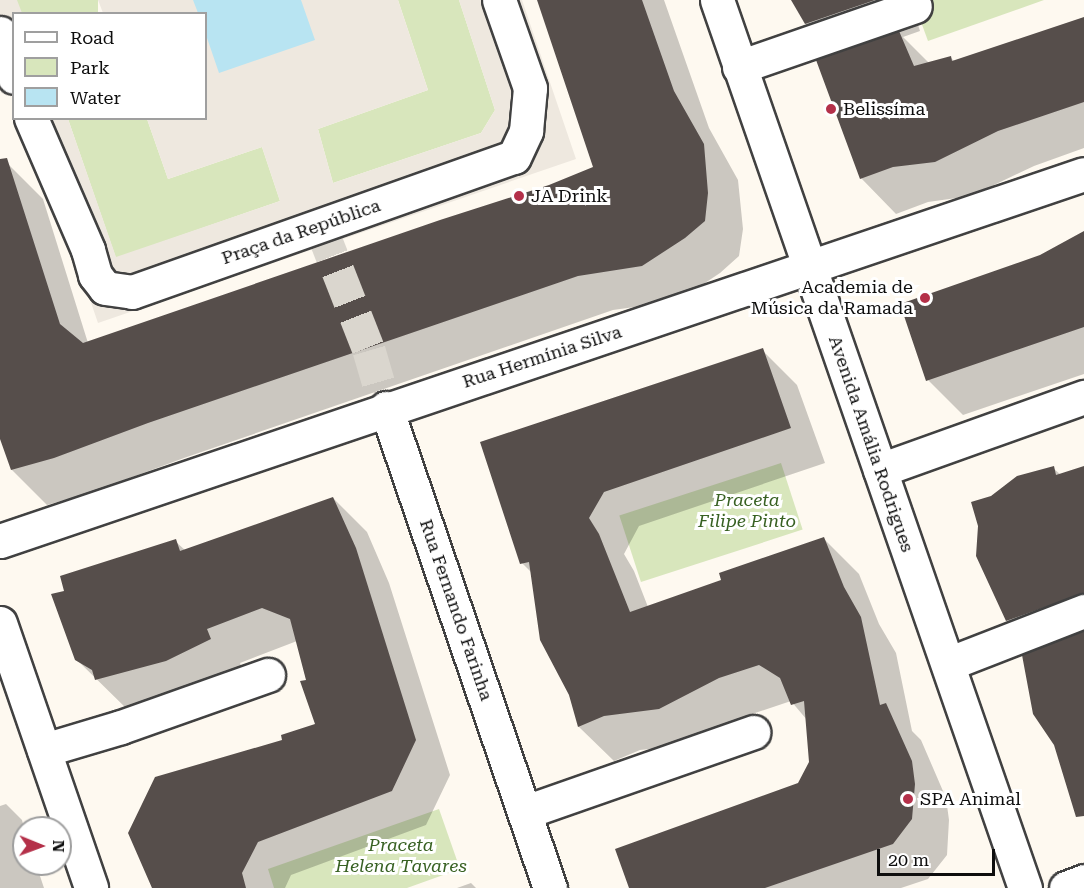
<!DOCTYPE html>
<meta charset="utf-8">
<style>
body{margin:0}
#map{position:relative;width:1084px;height:888px;overflow:hidden;background:#fef9f0;font-family:"Roboto Serif",serif}
div>[style]{position:absolute}
[style*='--x']{left:calc(var(--x)*1px);top:calc(var(--y)*1px);width:calc(var(--w)*1px);rotate:calc(var(--a)*1deg)}
.green>*{inset:0;background:#d8e6bc;transform-origin:0 0}
.plaza>*{inset:0;background:#eee8df}
.water>*{inset:0;background:#b8e4f2}
.shadow>*{inset:0;background:#0003}
.building>*{inset:0;background:#564e4b}
.minor-tunnel>*{height:33px;margin-top:-16.5px;transform-origin:0;background:repeating-linear-gradient(90deg,#dad6ce 0 33px,transparent 0 49px)}
.roads{filter:drop-shadow(2px 0 #414141) drop-shadow(-2px 0 #414141) drop-shadow(0 2px #414141) drop-shadow(0 -2px #414141)}
.minor>*{height:33px;margin:-16.5px;padding:0 16.5px;transform-origin:16.5px;border-radius:16.5px;background:#fff}
.dots>*{width:16px;height:16px;translate:-50% -50%;box-sizing:border-box;border:3px solid #fff;border-radius:50%}
span{translate:-50% -50%;white-space:nowrap;text-align:center;line-height:1.15;-webkit-text-stroke:6px #fff;paint-order:stroke}
.poi-label{font-size:18px;color:#0e0e0e}
.left{translate:0 -50%;text-align:left}
.right{translate:-100% -50%;text-align:right}
.street-label{font-size:18px;color:#0e0e0e}
.park-label{font-size:18px;color:#386123;font-style:italic}
.legend{position:absolute;left:12px;top:12px;width:195px;height:108px;box-sizing:border-box;background:#fff;border:2px solid #9f9f9f;margin:0;padding:8px 10px;list-style:none;font-size:18px;color:#0e0e0e}
.legend li{display:flex;align-items:center;gap:12px;height:30px}
.legend b{width:30px;border:2px solid #9f9f9f}
.north{position:absolute;left:12px;top:816px;width:60px;height:60px;box-sizing:border-box;background:#fff;border:2px solid #9f9f9f;border-radius:50%;rotate:91deg;font-size:16px;font-weight:700;line-height:24px;text-align:center;color:#0e0e0e}
.north::after{content:'';display:block;margin:auto;width:21px;height:27px;background:#b43049;clip-path:polygon(50% 0,100% 100%,50% 72%,0 100%)}
.scale{position:absolute;left:877px;top:849px;width:118px;height:27px;box-sizing:border-box;border:3px solid #0e0e0e;border-top:0;padding-left:8px;font-size:18px;line-height:21px;white-space:nowrap;color:#0e0e0e;-webkit-text-stroke:4px #fff;paint-order:stroke}
</style>
<div id="map">
<div class="green">
<i style="left:17px;top:0;width:81px;height:14px"></i>
<i style="clip-path:polygon(398px 0,459px 0,495px 110px,481px 133px,333px 183px,318px 129px,428px 90px)"></i>
<i style="clip-path:polygon(913px 0,1044px 0,928px 41px)"></i>
<i style="clip-path:polygon(68px 119px,147px 119px,168px 179px,262px 147px,280px 201px,116px 258px)"></i>
<i style="left:781px;top:463px;width:70px;height:170px;rotate:72deg"></i>
<i style="clip-path:polygon(439px 809px,460px 869px,407px 888px,274px 888px,268px 869px)"></i>
</div>
<div class="plaza">
<i style="clip-path:polygon(0 0,17px 0,22px 13px,14px 14px,13px 77px,0 38px)"></i>
<i style="clip-path:polygon(98px 0,398px 0,428px 90px,318px 129px,333px 183px,481px 133px,495px 110px,459px 0,522px 0,576px 159px,98px 323px,28px 119px,68px 119px,116px 257px,280px 201px,262px 147px,168px 179px,147px 119px,206px 118px,206px 14px,103px 13px)"></i>
</div>
<div class="water">
<i style="clip-path:polygon(193px 0,301px 0,315px 40px,219px 73px,206px 35px,206px 14px,198px 13px)"></i>
</div>
<div class="shadow">
<i style="clip-path:polygon(539px 0,664px 0,709px 128px,738px 180px,743px 229px,739px 256px,720px 273px,678px 301px,613px 310px,184px 458px,89px 493px,47px 505px,12px 470px,0 437px,0 166px,8px 164px,43px 199px,88px 343px,550px 187px,595px 168px)"></i>
<i style="clip-path:polygon(794px 0,910px 0,920px 31px,903px 37px,929px 63px,951px 58px,955px 62px,1084px 18px,1084px 148px,1034px 166px,971px 196px,928px 202px,896px 214px,861px 178px,837px 55px,806px 24px)"></i>
<i style="clip-path:polygon(1084px 235px,1084px 374px,963px 415px,928px 380px,1041px 256px)"></i>
<i style="clip-path:polygon(762px 350px,797px 385px,825px 463px,639px 526px,624px 554px,634px 571px,648px 607px,723px 581px,824px 539px,859px 574px,879px 624px,896px 653px,912px 731px,921px 740px,946px 798px,949px 820px,947px 855px,928px 879px,901px 888px,630px 888px,799px 785px,811px 762px,807px 720px,791px 701px,755px 713px,695px 744px,640px 750px,614px 761px,579px 727px,532px 573px,522px 563px)"></i>
<i style="clip-path:polygon(1053px 468px,1061px 475px,1084px 468px,1084px 799px,1038px 651px,1007px 620px,992px 498px)"></i>
<i style="clip-path:polygon(333px 498px,367px 532px,389px 583px,450px 775px,426px 825px,291px 875px,285px 888px,153px 888px,284px 741px,317px 725px,297px 641px,240px 663px,244px 674px,131px 713px,76px 659px,66px 592px,175px 541px,186px 551px)"></i>
<i style="clip-path:polygon(6px 804px,22px 820px,24px 828px,24px 864px,36px 864px,44px 888px,0 888px,0 806px)"></i>
<i style="clip-path:polygon(471px 883px,476px 888px,457px 888px)"></i>
</div>
<div class="building">
<i style="clip-path:polygon(537px 0,642px 0,674px 91px,704px 144px,708px 193px,705px 221px,685px 238px,642px 266px,578px 276px,148px 423px,54px 458px,11px 470px,0 439px,0 159px,7px 158px,60px 324px,83px 343px,440px 220px,549px 185px,593px 167px)"></i>
<i style="clip-path:polygon(791px 0,875px 0,805px 24px)"></i>
<i style="clip-path:polygon(1084px 17px,1084px 102px,998px 131px,935px 162px,893px 167px,860px 179px,816px 60px,899px 31px,914px 66px,951px 56px,952px 61px)"></i>
<i style="clip-path:polygon(1084px 231px,1084px 327px,926px 381px,900px 304px,1040px 255px)"></i>
<i style="clip-path:polygon(763px 348px,791px 428px,604px 492px,589px 518px,599px 534px,630px 612px,721px 580px,719px 573px,824px 537px,844px 587px,861px 617px,880px 705px,886px 703px,912px 761px,915px 784px,912px 819px,893px 844px,765px 888px,629px 888px,615px 849px,798px 783px,809px 762px,804px 701px,791px 705px,780px 678px,759px 665px,719px 678px,659px 709px,604px 716px,578px 727px,569px 695px,540px 640px,529px 562px,520px 564px,480px 442px)"></i>
<i style="clip-path:polygon(1054px 466px,1056px 475px,1084px 466px,1084px 593px,1006px 621px,976px 556px,978px 526px,971px 502px,991px 496px,1017px 476px)"></i>
<i style="clip-path:polygon(333px 497px,356px 548px,416px 740px,392px 791px,258px 842px,242px 873px,246px 888px,152px 888px,128px 833px,155px 777px,282px 740px,281px 735px,315px 724px,300px 681px,306px 680px,290px 619px,262px 608px,207px 629px,211px 639px,166px 661px,95px 680px,92px 670px,75px 660px,51px 594px,64px 591px,60px 576px,176px 539px,180px 551px)"></i>
<i style="clip-path:polygon(1084px 631px,1084px 816px,1076px 817px,1054px 745px,1033px 714px,1022px 655px)"></i>
</div>
<div class="minor-tunnel">
<i style="--x:320;--y:225;--w:134;--a:68.6"></i>
<i style="--x:369;--y:350;--w:60;--a:73.7"></i>
</div>
<div class="roads">
<div class="minor">
<i style="--x:717;--y:0;--w:940;--a:70.87"></i>
<i style="--x:0;--y:33;--w:46;--a:72.3"></i>
<i style="--x:739;--y:67;--w:186;--a:-19.1"></i>
<i style="--x:31;--y:118;--w:144;--a:66.6"></i>
<i style="--x:88;--y:250;--w:26;--a:74"></i>
<i style="--x:95;--y:275;--w:16;--a:52"></i>
<i style="--x:105;--y:288;--w:27;--a:8"></i>
<i style="--x:132;--y:292;--w:405;--a:-19.5"></i>
<i style="--x:514;--y:157;--w:29;--a:-65"></i>
<i style="--x:526;--y:131;--w:43;--a:-84.7"></i>
<i style="--x:530;--y:88;--w:93;--a:-109.4"></i>
<i style="--x:386;--y:408;--w:507;--a:71.14"></i>
<i style="--x:880;--y:470;--w:217;--a:-19.7"></i>
<i style="--x:0;--y:541;--w:1144;--a:-18.7"></i>
<i style="--x:0;--y:623;--w:280;--a:71"></i>
<i style="--x:948;--y:664;--w:146;--a:-21.3"></i>
<i style="--x:44;--y:750;--w:80;--a:-16.6"></i>
<i style="--x:121;--y:727;--w:156;--a:-19.5"></i>
<i style="--x:525;--y:812;--w:242;--a:-19.3"></i>
<i style="--x:1066;--y:888;--w:19;--a:-21"></i>
</div>
</div>
<div class="dots">
<i style="left:831px;top:109px;background:#b43049"></i>
<i style="left:519px;top:196px;background:#b43049"></i>
<i style="left:925px;top:298px;background:#b43049"></i>
<i style="left:908px;top:799px;background:#b43049"></i>
</div>
<div class="poi-label">
<span class="left" style="left:843px;top:109px">Belissíma</span>
<span class="left" style="left:531px;top:196px">JA Drink</span>
<span class="right" style="left:913px;top:298px">Academia de<br>Música da Ramada</span>
<span class="left" style="left:920px;top:799px">SPA Animal</span>
</div>
<div class="street-label">
<span style="left:301px;top:232px;rotate:-19deg">Praça da República</span>
<span style="left:542px;top:357px;rotate:-18deg">Rua Hermínia Silva</span>
<span style="left:871px;top:444px;rotate:71deg">Avenida Amália Rodrigues</span>
<span style="left:456px;top:610px;rotate:71deg">Rua Fernando Farinha</span>
</div>
<div class="park-label">
<span style="left:747px;top:511px">Praceta<br>Filipe Pinto</span>
<span style="left:401px;top:856px">Praceta<br>Helena Tavares</span>
</div>
<ul class="legend">
<li><b style="height:8px;background:#fff"></b>Road</li>
<li><b style="height:16px;background:#d8e6bc"></b>Park</li>
<li><b style="height:16px;background:#b8e4f2"></b>Water</li>
</ul>
<div class="north">N</div>
<div class="scale">20 m</div>
</div>
